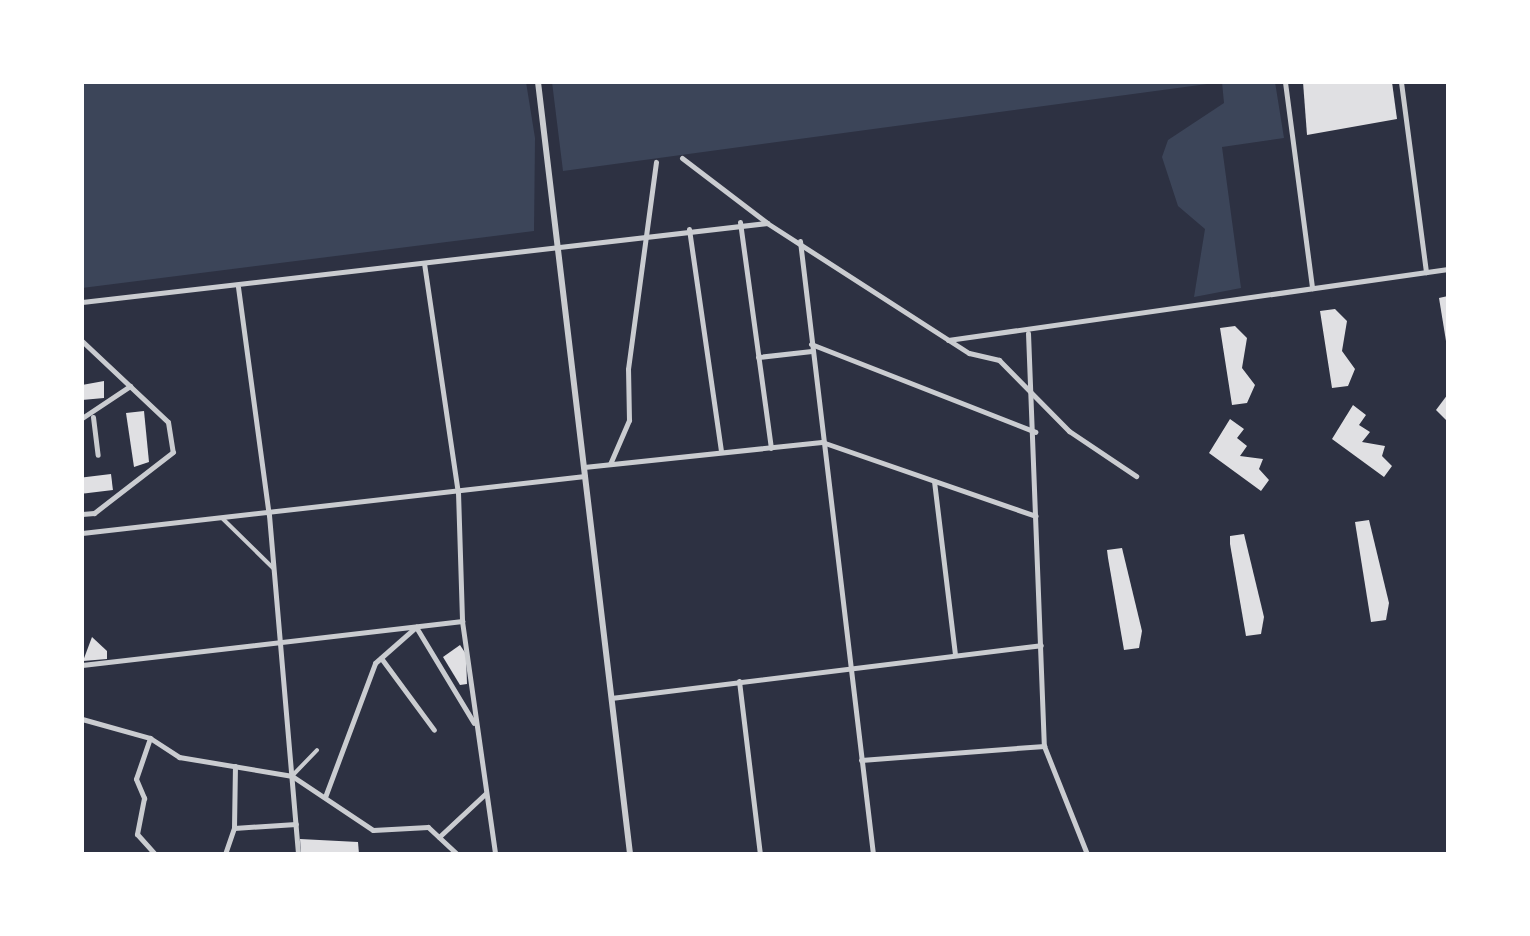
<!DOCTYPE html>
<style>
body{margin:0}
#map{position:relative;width:1530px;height:936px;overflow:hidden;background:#2d3142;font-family:Inter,sans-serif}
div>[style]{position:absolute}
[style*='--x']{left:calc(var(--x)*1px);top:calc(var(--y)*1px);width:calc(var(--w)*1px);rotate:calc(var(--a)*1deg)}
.green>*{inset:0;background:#3c4559}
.building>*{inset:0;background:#e0e0e3;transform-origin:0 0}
.pedestrian>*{height:4px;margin:-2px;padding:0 2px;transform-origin:2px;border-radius:2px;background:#caccd0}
.minor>*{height:5px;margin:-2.5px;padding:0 2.5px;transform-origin:2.5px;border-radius:2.5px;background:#caccd0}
.tertiary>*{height:6px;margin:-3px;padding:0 3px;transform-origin:3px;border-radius:3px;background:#caccd0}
span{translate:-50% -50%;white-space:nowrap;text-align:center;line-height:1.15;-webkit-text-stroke:6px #fff;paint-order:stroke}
.frame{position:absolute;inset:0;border:84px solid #fff;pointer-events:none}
</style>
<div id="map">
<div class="green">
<i style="clip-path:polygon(82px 82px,526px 82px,535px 138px,534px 231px,82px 288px)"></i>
<i style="clip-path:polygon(552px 82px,1275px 82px,1284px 138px,1222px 147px,1241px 288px,1194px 297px,1205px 229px,1178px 206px,1162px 157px,1168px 140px,1224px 103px,1222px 82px,563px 171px)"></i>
</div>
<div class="building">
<i style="clip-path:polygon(1303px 82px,1392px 82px,1397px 119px,1307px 135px)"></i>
<i style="clip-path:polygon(1448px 296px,1448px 341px,1446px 341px,1439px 298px)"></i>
<i style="clip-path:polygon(1335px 309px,1347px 321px,1342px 351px,1355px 369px,1348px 386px,1332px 388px,1320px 311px)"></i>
<i style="clip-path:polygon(1235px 326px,1247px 338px,1242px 368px,1255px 385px,1247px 403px,1232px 405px,1220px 328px)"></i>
<i style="clip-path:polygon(104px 381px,104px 398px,82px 400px,82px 385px)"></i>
<i style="clip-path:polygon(1448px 394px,1448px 422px,1436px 410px)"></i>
<i style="clip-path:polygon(1353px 405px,1366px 415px,1359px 425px,1370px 432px,1362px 442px,1385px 446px,1382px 456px,1392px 466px,1384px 477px,1332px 439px)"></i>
<i style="clip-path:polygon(144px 411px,149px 462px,134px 467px,126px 413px)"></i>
<i style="clip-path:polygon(1230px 419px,1244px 429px,1237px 438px,1247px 446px,1240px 456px,1263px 459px,1259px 469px,1269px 480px,1261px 491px,1209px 453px)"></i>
<i style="left:111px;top:474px;width:16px;height:29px;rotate:83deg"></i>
<i style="clip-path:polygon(1369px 520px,1389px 603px,1386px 620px,1371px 622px,1355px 522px)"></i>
<i style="clip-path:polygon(1244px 534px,1264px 617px,1261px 634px,1246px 636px,1230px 544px,1230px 536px)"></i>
<i style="clip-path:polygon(1122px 548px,1142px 631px,1139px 648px,1124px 650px,1108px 558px,1107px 550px)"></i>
<i style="clip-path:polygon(92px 637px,107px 651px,107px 659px,83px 661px)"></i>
<i style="clip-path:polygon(460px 645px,466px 654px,467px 684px,460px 685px,443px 657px)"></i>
<i style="clip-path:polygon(300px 839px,358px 842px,359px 854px,301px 854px)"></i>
</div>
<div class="pedestrian">
<i style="--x:223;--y:519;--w:70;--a:44.4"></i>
<i style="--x:292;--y:776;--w:36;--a:-46"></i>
</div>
<div class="minor">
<i style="--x:1285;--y:82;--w:208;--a:82.5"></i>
<i style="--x:1401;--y:82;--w:192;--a:82.5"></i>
<i style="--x:682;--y:158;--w:106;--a:37.3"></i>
<i style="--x:740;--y:222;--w:228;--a:82.2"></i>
<i style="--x:689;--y:229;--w:225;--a:81.8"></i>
<i style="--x:800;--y:241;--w:617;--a:83.21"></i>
<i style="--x:424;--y:263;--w:232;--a:81.6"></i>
<i style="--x:458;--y:492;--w:129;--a:88.2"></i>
<i style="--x:462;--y:621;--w:235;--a:81.9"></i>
<i style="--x:238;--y:287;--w:230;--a:82.3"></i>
<i style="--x:269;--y:515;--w:340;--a:85.1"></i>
<i style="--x:82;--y:302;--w:690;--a:-6.58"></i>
<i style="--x:767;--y:223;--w:240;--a:32.8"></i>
<i style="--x:969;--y:353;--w:31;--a:13"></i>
<i style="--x:999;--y:360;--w:100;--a:45.4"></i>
<i style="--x:1069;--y:431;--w:81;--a:33.9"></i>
<i style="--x:1028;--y:333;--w:413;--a:87.8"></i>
<i style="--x:1044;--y:746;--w:116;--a:68.3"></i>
<i style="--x:948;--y:340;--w:505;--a:-8.08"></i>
<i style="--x:82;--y:341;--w:118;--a:43.3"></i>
<i style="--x:168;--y:422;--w:30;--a:81"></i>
<i style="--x:173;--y:452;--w:100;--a:142.3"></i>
<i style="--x:94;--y:513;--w:12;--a:175"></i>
<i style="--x:811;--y:344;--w:241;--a:21.4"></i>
<i style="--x:758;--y:357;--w:54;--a:-6.3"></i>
<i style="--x:93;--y:417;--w:38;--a:83"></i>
<i style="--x:82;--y:418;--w:58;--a:-33.7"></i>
<i style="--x:610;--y:464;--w:48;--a:-66.6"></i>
<i style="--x:629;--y:420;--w:51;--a:-91.1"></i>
<i style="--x:628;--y:369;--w:209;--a:-82.3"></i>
<i style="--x:584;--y:467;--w:239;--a:-6"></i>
<i style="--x:822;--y:442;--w:226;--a:19.1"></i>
<i style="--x:934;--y:481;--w:174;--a:83.1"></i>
<i style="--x:82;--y:533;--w:506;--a:-6.47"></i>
<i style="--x:381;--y:658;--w:89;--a:53.6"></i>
<i style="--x:82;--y:665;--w:383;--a:-6.6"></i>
<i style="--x:739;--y:681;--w:174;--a:83.1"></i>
<i style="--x:611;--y:698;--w:433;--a:-7"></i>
<i style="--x:82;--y:719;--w:71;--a:15.6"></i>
<i style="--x:150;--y:738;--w:35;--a:33"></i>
<i style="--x:179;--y:757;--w:115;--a:9.5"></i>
<i style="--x:292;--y:776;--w:97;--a:33.7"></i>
<i style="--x:373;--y:830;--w:55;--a:-3.1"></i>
<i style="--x:428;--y:827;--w:40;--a:43"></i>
<i style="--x:150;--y:738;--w:43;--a:108.9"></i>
<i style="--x:136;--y:779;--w:21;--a:67"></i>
<i style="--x:144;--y:798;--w:37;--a:101"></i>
<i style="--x:137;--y:834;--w:27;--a:48"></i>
<i style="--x:861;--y:760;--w:184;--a:-4.4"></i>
<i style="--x:325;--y:797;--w:143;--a:-69.5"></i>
<i style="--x:375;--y:663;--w:55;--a:-41.3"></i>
<i style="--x:416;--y:627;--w:112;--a:58.9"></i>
<i style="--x:234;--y:828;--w:62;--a:-3.7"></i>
<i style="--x:439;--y:837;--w:63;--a:-43.1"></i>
<i style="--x:225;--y:854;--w:28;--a:-71"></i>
<i style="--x:234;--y:828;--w:62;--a:-89.1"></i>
</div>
<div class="tertiary">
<i style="--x:538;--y:82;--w:777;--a:83.2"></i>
</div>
<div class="frame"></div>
</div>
